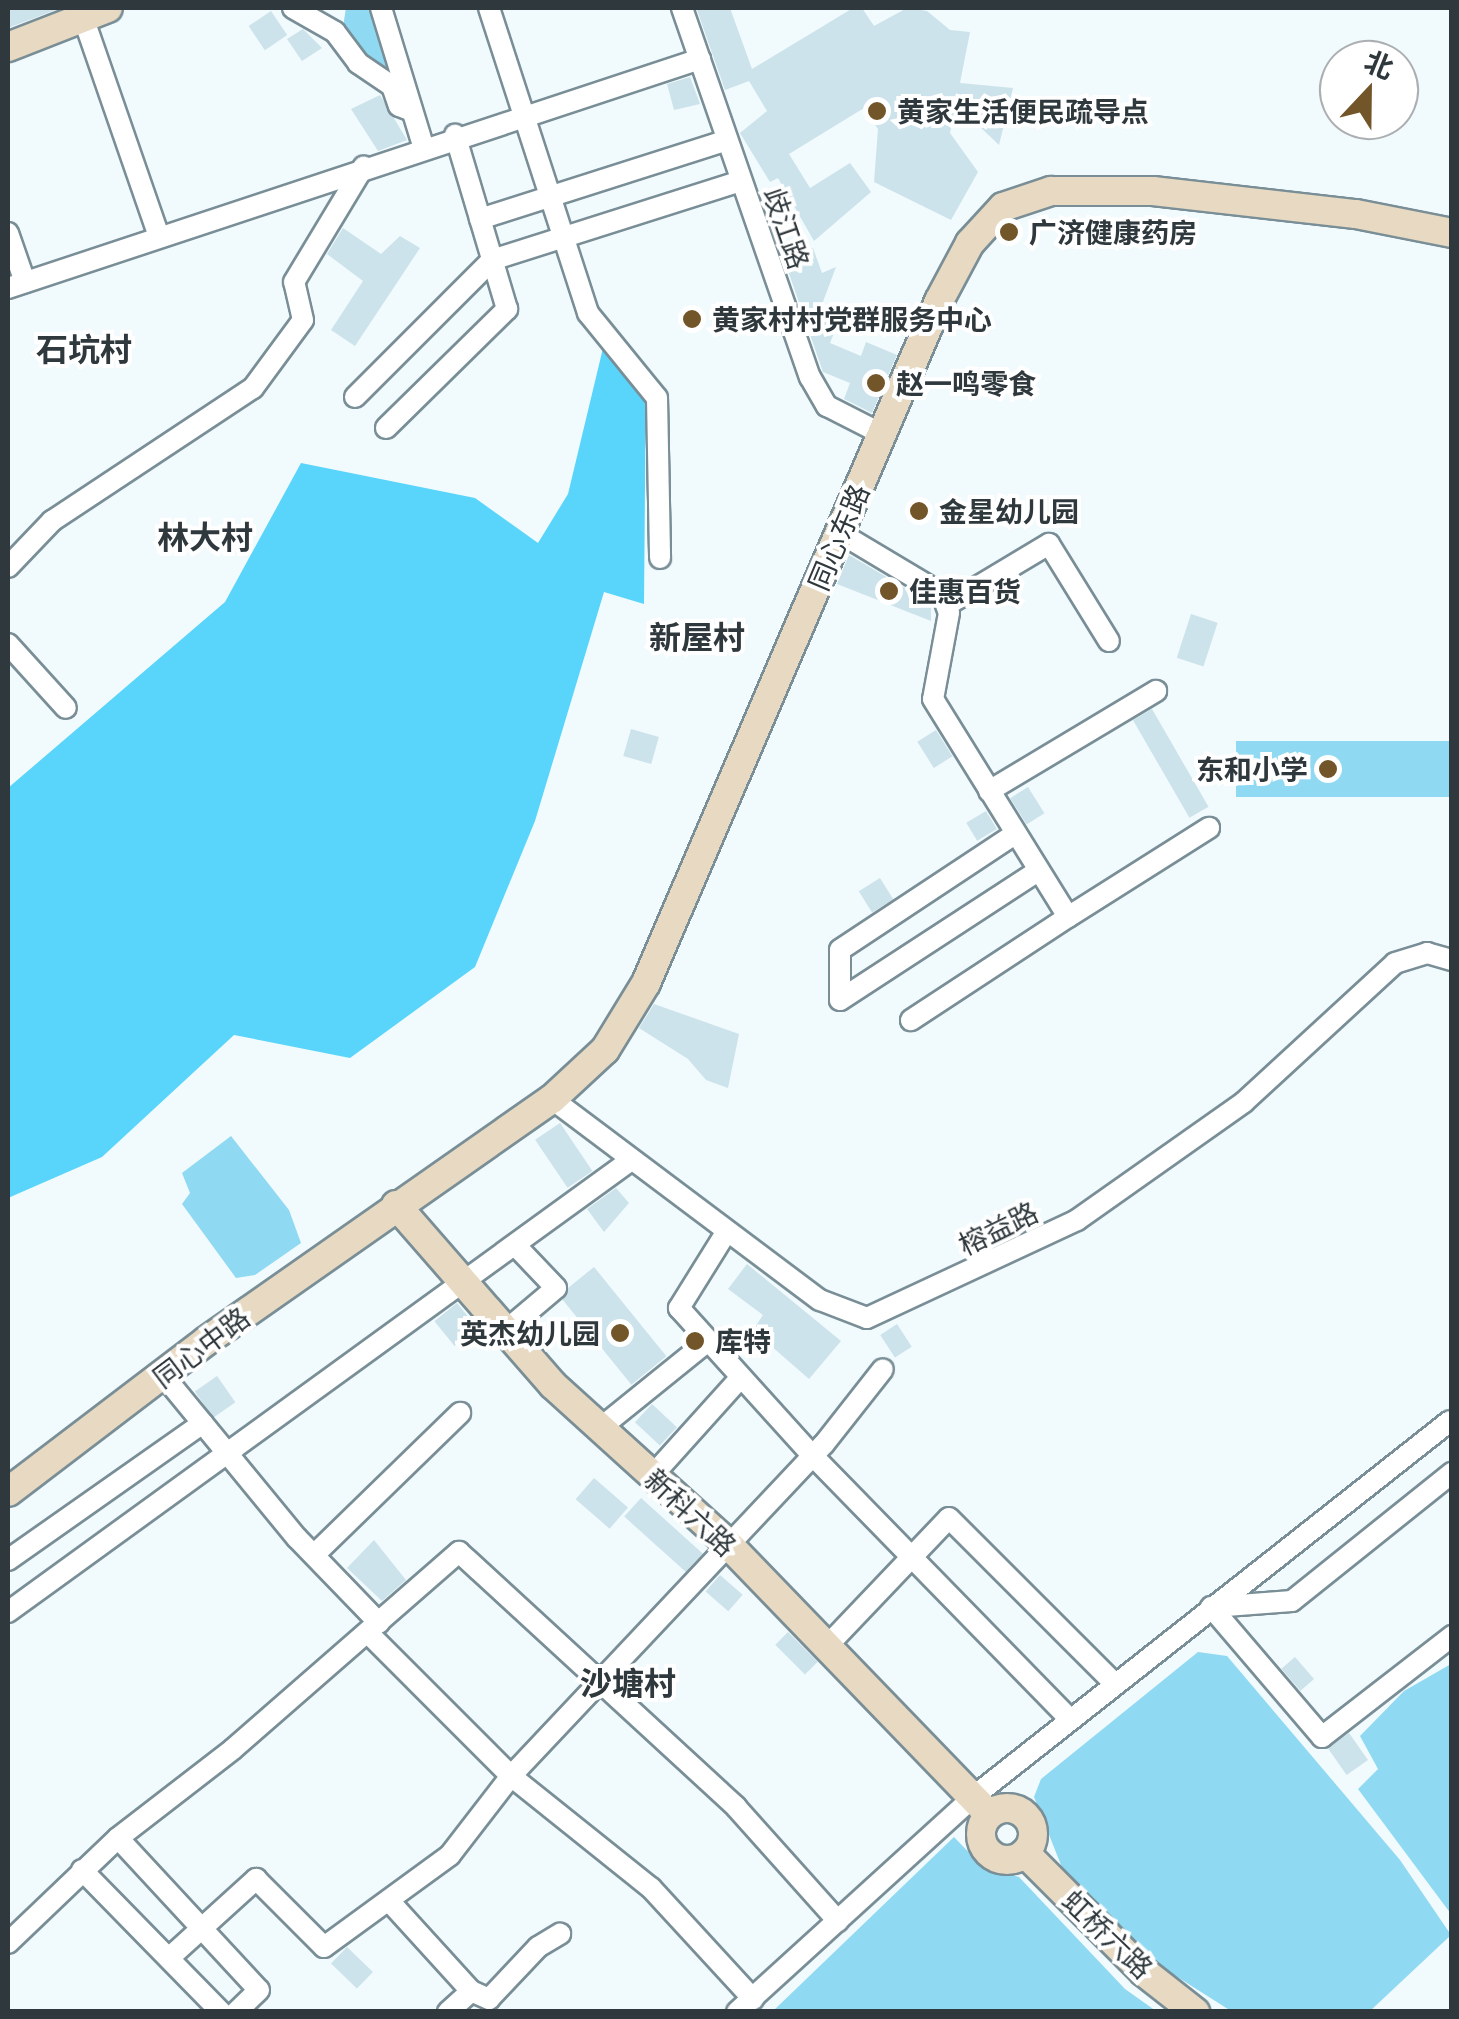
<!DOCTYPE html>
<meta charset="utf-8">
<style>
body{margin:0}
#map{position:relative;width:1459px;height:2019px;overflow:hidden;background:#f1fafd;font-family:"Open Sans","Noto Sans SC",sans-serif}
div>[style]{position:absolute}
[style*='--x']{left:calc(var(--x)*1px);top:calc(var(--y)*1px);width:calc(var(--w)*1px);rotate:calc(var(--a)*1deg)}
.green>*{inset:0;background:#90d9f2;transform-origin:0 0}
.forest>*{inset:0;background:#59d5fb}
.building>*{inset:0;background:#cce3eb;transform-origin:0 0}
.roads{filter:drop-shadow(2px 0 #798e96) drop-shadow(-2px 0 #798e96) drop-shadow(0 2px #798e96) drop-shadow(0 -2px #798e96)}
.street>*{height:20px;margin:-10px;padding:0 10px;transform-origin:10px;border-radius:10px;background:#fff}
.secondary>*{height:28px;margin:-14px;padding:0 14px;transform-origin:14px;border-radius:14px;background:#e8dac2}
.secondary>.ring{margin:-14px;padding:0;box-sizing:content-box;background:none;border:28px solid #e8dac2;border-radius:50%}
.dots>*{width:28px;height:28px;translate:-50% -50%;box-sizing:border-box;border:5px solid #fff;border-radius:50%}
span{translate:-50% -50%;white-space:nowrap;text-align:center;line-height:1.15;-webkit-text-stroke:8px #fff;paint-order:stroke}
.poi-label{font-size:28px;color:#2f383c;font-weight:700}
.left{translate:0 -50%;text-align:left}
.right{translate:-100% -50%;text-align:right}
.street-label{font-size:28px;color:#2f383c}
.quarter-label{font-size:32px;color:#2f383c;font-weight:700}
.frame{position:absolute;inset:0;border:10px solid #2f383c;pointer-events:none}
.north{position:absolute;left:1319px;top:40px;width:100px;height:100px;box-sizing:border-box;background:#fff;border:2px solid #acafb1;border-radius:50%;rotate:22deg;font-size:28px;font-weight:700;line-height:40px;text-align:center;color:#2f383c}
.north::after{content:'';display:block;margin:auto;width:35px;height:45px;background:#725528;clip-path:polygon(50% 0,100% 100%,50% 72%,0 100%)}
</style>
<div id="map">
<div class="green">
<i style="clip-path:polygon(346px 8px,373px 8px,395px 79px,361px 59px,342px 33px)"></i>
<i style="left:1451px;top:741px;width:56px;height:215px;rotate:90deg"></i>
<i style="clip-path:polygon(231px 1136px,289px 1210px,301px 1243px,255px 1275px,236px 1278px,182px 1204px,190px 1193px,182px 1173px)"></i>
<i style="clip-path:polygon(1198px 1652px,1227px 1656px,1400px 1860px,1451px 1935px,1370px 2011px,1231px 2011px,1157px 1964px,1063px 1870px,1034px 1797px,1041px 1779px)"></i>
<i style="clip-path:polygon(1451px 1664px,1451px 1914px,1358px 1789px,1378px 1769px,1360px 1736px,1404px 1691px)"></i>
<i style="clip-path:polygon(954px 1837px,981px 1865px,1019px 1877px,1125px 1989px,1156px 2011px,773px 2011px)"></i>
</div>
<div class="forest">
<i style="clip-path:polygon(623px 340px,646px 372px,644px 604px,604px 592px,535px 821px,475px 967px,350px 1058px,234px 1035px,102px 1157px,8px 1198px,8px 788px,225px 602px,301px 463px,475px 498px,538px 543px,568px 494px,603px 348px)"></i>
</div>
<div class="building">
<i style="clip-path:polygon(8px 8px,61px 8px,8px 28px)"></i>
<i style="clip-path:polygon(730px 8px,752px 69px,853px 8px,862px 8px,874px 26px,907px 8px,927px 11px,950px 30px,970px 32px,960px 83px,1013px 88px,999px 145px,956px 104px,950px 133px,978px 172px,951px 220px,874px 182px,878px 129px,864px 108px,789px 154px,810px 188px,850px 163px,871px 192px,814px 241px,778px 178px,770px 182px,740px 133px,767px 111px,749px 81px,725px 90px,697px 10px)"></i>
<i style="left:271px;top:11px;width:29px;height:27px;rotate:56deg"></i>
<i style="clip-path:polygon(303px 29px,322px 48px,302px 61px,287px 39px)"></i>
<i style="clip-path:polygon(690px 77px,700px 104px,674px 110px,667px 84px)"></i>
<i style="clip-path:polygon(380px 95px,407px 140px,378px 151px,351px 109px)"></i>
<i style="clip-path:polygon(343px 228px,381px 254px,400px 236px,420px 248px,355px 346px,331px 330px,363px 281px,327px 254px)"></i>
<i style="clip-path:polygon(813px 248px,822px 273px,836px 267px,821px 307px,841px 315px,830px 343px,861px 356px,866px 342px,897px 355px,872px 413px,844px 399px,850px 383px,823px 372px,784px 259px)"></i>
<i style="clip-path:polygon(849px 555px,931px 603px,931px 621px,837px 584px)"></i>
<i style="left:1191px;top:614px;width:28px;height:46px;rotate:18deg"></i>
<i style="left:1152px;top:709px;width:113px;height:22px;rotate:60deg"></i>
<i style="left:631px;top:729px;width:29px;height:28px;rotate:16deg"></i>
<i style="left:936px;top:730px;width:31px;height:22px;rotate:58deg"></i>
<i style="left:1028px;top:787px;width:31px;height:21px;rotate:58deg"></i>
<i style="left:986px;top:811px;width:21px;height:23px;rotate:59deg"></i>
<i style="left:880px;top:878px;width:25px;height:25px;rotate:58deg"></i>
<i style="clip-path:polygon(654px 1004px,739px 1034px,728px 1088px,706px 1080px,688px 1059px,639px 1028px)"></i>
<i style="left:560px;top:1123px;width:58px;height:30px;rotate:56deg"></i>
<i style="clip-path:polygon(616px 1188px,629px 1203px,604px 1232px,587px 1209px)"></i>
<i style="clip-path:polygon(747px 1264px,841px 1341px,809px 1379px,753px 1330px,763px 1315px,728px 1289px)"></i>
<i style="left:594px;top:1267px;width:115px;height:45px;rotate:51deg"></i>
<i style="left:457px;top:1303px;width:32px;height:29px;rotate:51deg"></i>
<i style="left:897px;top:1324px;width:27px;height:20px;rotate:57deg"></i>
<i style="left:217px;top:1376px;width:32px;height:27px;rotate:55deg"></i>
<i style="left:652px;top:1404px;width:34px;height:25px;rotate:43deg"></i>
<i style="left:594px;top:1478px;width:45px;height:28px;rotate:41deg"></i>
<i style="left:641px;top:1498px;width:83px;height:25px;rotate:42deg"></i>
<i style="clip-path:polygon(374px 1540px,406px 1580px,382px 1601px,347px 1568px)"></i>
<i style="left:720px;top:1575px;width:30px;height:22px;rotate:41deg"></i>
<i style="left:788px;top:1632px;width:42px;height:18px;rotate:45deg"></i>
<i style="left:1295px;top:1657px;width:29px;height:18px;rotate:49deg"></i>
<i style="left:1349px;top:1733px;width:33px;height:26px;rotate:55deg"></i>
<i style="left:347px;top:1947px;width:36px;height:23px;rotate:44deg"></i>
</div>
<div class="roads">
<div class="street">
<i style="--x:293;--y:8;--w:48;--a:29.7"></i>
<i style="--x:335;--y:32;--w:39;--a:53"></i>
<i style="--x:358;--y:63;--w:41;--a:34.1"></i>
<i style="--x:392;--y:86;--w:21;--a:71"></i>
<i style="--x:399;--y:106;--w:14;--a:21"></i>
<i style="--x:381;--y:8;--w:143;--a:73"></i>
<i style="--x:489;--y:8;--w:321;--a:72"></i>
<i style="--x:588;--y:313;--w:109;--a:50.9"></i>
<i style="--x:657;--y:398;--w:160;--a:88.9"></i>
<i style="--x:682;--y:8;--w:391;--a:70.9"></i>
<i style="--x:810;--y:377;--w:34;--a:60"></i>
<i style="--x:827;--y:406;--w:62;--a:27"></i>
<i style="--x:83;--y:17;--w:232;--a:70.9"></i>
<i style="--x:480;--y:219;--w:259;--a:-17.7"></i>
<i style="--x:8;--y:233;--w:52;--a:70.9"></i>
<i style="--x:8;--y:288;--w:729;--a:-18.31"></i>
<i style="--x:355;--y:397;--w:194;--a:-45"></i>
<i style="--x:492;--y:260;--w:261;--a:-17.6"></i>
<i style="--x:386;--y:428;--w:170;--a:-44.5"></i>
<i style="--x:507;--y:309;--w:182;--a:-106.6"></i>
<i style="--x:840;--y:533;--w:119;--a:30.9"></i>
<i style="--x:942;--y:594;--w:20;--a:70"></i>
<i style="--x:949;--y:613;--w:87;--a:100.5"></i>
<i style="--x:933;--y:699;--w:256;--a:58.2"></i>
<i style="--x:1068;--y:917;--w:188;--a:146.7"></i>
<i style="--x:8;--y:567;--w:64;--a:-46.3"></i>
<i style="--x:52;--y:521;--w:241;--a:-33.5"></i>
<i style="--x:253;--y:388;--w:84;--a:-53.7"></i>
<i style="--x:303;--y:320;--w:39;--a:-103"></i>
<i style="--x:294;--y:282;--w:135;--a:-58.9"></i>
<i style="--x:947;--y:605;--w:119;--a:-30.9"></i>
<i style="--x:1049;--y:544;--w:114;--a:58.3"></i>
<i style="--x:8;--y:644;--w:86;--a:47.8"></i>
<i style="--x:989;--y:791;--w:195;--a:-30.9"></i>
<i style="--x:1015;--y:834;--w:210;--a:146.5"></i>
<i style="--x:840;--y:950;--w:50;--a:90"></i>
<i style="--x:840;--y:1000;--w:236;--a:-33.1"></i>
<i style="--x:1068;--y:917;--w:167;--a:-32.3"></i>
<i style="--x:552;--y:1099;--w:335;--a:36.9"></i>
<i style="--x:820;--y:1300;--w:50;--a:21"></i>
<i style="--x:867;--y:1318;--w:232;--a:-25"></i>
<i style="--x:1077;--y:1220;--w:204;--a:-35.2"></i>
<i style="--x:1244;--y:1102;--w:205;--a:-42.6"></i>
<i style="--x:1395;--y:963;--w:34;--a:-17"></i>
<i style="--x:1427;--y:953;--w:26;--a:16"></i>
<i style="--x:727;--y:1231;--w:91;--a:121.9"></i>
<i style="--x:679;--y:1308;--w:198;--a:47.9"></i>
<i style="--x:812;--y:1455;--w:369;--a:45.7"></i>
<i style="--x:504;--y:1332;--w:68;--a:-40.2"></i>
<i style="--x:556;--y:1288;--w:58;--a:-133.6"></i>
<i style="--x:163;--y:1375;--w:211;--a:50.6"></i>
<i style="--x:297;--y:1538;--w:118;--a:46"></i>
<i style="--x:599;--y:1429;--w:140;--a:-38.9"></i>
<i style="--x:652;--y:1476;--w:133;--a:-48"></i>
<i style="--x:314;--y:1555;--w:204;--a:-44.2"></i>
<i style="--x:8;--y:1560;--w:238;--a:-35.1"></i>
<i style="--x:1211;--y:1607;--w:171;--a:49.5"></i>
<i style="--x:1322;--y:1737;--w:165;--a:-37.8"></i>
<i style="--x:1213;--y:1607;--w:79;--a:-4.3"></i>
<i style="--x:1292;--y:1601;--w:205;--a:-38.7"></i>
<i style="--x:8;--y:1612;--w:770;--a:-35.96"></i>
<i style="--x:368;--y:1633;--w:202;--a:45"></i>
<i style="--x:511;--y:1776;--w:179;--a:38.7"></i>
<i style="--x:651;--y:1888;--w:151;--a:47.4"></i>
<i style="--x:828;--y:1645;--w:175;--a:-46.4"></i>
<i style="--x:949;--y:1518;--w:235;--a:45"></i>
<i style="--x:118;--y:1838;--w:207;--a:47.2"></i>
<i style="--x:259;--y:1990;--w:32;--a:136"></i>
<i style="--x:82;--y:1870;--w:199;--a:45.6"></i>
<i style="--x:391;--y:1903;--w:119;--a:47.7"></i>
<i style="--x:8;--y:1943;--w:152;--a:-43.7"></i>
<i style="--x:118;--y:1838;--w:145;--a:-37.7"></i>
<i style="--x:233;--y:1749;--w:300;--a:-41.1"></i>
<i style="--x:459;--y:1552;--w:377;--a:42.6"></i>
<i style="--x:736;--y:1807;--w:153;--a:48.2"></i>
<i style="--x:169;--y:1958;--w:118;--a:-42.2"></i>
<i style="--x:256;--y:1879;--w:96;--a:45"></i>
<i style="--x:324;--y:1947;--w:156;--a:-36.1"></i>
<i style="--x:450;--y:1855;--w:100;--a:-52.3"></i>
<i style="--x:511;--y:1776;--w:456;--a:-46.7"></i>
<i style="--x:824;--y:1444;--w:95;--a:-51.8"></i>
<i style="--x:448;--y:2012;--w:31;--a:-42"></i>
<i style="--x:471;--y:1991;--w:20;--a:24"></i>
<i style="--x:489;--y:1999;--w:71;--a:-46.7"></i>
<i style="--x:538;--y:1947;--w:26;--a:-31"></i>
<i style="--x:737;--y:2012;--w:319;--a:-42.3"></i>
<i style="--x:973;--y:1797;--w:607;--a:-38.25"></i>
</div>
<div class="secondary">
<i style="--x:8;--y:47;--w:107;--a:-21.3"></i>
<i style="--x:396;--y:1205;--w:239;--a:48.9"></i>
<i style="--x:553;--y:1385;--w:234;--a:42.2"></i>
<i style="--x:726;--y:1542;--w:378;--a:46"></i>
<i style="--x:8;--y:1492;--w:249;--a:-37.3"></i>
<i style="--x:206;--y:1341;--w:422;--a:-35"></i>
<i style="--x:552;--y:1099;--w:72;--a:-42.8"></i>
<i style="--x:605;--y:1050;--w:79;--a:-58.5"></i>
<i style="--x:646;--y:983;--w:742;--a:-66.75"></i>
<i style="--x:939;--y:301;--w:66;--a:-61.9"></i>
<i style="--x:970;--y:243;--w:49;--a:-47.5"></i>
<i style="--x:1003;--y:207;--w:51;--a:-18.4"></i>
<i style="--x:1051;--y:191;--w:102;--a:0"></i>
<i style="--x:1153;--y:191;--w:204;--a:6.5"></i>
<i style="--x:1356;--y:214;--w:98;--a:11.2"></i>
<i class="ring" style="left:981px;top:1808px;width:24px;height:24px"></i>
<i style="--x:1025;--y:1853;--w:168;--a:45"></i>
<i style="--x:1144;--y:1972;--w:65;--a:38.1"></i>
</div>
</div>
<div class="dots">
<i style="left:877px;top:111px;background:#725528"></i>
<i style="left:1009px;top:232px;background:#725528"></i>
<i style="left:692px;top:319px;background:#725528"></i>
<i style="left:876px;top:383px;background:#725528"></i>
<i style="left:919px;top:511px;background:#725528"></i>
<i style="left:889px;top:591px;background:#725528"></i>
<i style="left:1328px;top:769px;background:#725528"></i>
<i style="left:620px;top:1333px;background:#725528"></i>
<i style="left:695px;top:1341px;background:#725528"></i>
</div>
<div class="poi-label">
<span class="left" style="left:897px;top:111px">黄家生活便民疏导点</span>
<span class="left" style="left:1029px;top:232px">广济健康药房</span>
<span class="left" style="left:712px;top:319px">黄家村村党群服务中心</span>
<span class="left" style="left:896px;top:383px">赵一鸣零食</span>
<span class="left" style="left:939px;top:511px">金星幼儿园</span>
<span class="left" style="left:909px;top:591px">佳惠百货</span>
<span class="right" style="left:1308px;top:769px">东和小学</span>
<span class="right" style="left:600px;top:1333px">英杰幼儿园</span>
<span class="left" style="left:715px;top:1341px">库特</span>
</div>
<div class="street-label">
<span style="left:787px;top:228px;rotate:71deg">歧江路</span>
<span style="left:838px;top:537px;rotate:-67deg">同心东路</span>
<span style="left:998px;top:1228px;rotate:-26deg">榕益路</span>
<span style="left:201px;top:1347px;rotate:-37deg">同心中路</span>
<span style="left:691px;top:1512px;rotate:43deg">新科六路</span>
<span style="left:1108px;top:1934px;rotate:44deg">虹桥六路</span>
</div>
<div class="quarter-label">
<span style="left:84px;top:349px">石坑村</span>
<span style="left:205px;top:537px">林大村</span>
<span style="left:697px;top:637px">新屋村</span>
<span style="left:628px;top:1683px">沙塘村</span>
</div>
<div class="frame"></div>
<div class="north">北</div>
</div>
